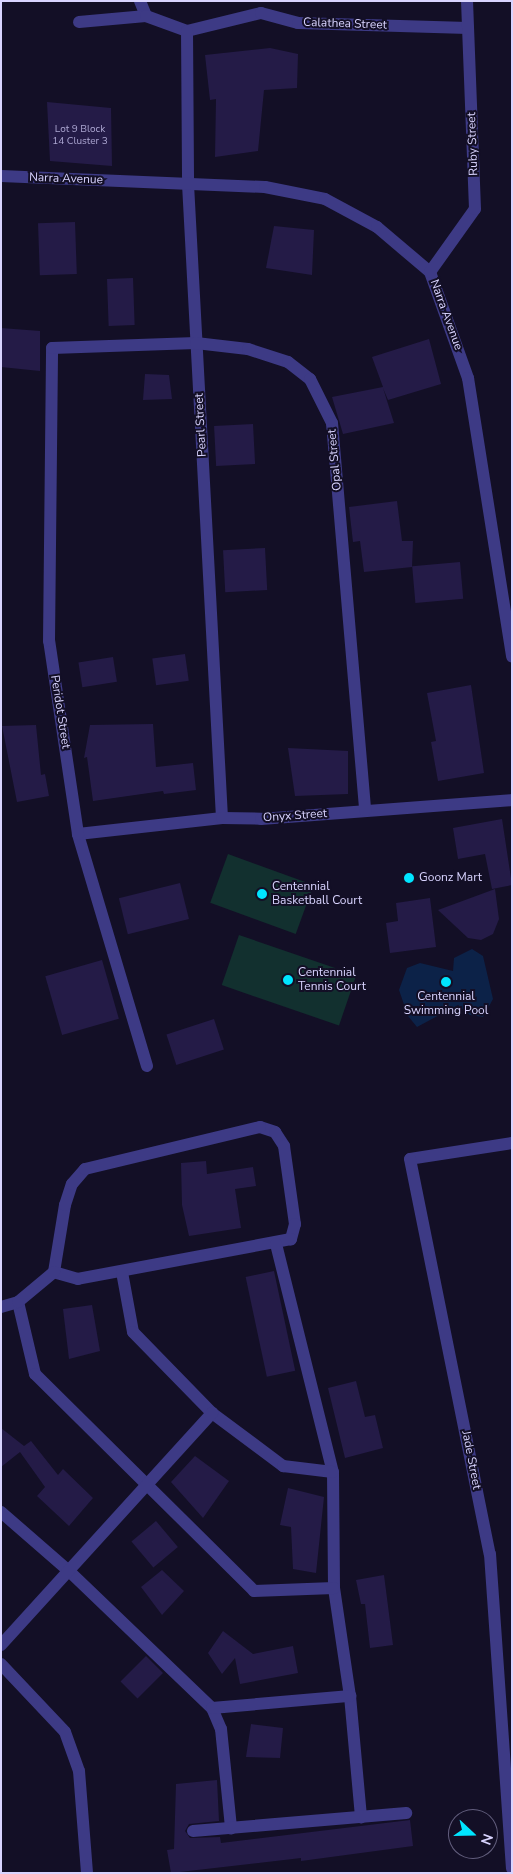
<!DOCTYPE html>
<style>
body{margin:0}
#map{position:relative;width:513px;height:1874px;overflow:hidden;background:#130f26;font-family:"Nunito Sans",sans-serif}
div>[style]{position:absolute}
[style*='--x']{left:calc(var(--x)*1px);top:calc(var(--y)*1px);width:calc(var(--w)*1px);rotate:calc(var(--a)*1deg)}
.green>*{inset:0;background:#12302f;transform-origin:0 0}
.water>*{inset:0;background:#0c2248}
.building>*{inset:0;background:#241b47;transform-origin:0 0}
.minor>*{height:12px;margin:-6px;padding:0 6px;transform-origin:6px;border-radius:6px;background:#3d3a85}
.dots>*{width:14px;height:14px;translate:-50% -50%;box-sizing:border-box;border:2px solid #130f26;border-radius:50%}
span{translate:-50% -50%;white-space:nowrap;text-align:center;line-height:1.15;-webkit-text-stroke:4px #130f26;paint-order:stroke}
.number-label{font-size:10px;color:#aca6d1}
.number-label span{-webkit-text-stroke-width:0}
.street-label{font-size:12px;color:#d9d4ff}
.poi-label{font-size:12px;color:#d9d4ff}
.left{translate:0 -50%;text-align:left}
.frame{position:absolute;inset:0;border:2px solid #d9d4ff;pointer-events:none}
.north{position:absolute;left:448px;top:1809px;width:50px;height:50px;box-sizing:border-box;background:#130f26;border:1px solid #625e7d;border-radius:50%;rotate:111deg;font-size:14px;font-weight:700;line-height:20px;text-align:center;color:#d9d4ff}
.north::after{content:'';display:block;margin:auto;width:18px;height:22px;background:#00e5ff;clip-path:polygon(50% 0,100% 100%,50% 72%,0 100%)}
</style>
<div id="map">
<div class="green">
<i style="left:228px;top:854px;width:91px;height:52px;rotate:20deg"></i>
<i style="left:239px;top:935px;width:124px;height:53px;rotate:19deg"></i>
</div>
<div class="water">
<i style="clip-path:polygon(472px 949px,483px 956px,493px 999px,483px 1017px,470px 1015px,458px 1005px,417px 1027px,408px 1016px,399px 990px,407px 968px,420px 963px,453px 971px,454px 958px)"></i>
</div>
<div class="building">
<i style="clip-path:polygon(270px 48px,298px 54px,297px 88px,264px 90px,258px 151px,215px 157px,216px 99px,210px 100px,205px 55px)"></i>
<i style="clip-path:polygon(47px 102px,111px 108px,112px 166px,50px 161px)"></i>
<i style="left:75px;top:222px;width:52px;height:37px;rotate:88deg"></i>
<i style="clip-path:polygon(274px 226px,314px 230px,312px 275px,266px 268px)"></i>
<i style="left:133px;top:278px;width:47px;height:26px;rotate:88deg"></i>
<i style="clip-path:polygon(1px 328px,40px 331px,40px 371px,1px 367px)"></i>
<i style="clip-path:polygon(429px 339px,441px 384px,388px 400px,383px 388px,394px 423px,343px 434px,332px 397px,383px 387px,372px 357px)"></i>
<i style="clip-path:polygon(145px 374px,169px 375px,172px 399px,143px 400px)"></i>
<i style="left:253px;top:424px;width:40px;height:39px;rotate:87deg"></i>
<i style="clip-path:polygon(397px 501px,402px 541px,413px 541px,412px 567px,364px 572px,360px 541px,353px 542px,349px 507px)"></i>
<i style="left:265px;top:548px;width:42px;height:42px;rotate:87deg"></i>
<i style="left:460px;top:562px;width:37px;height:48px;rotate:85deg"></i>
<i style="left:185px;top:654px;width:27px;height:33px;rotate:82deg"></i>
<i style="left:113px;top:657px;width:25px;height:35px;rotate:81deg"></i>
<i style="clip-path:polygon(471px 685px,484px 773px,438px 781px,431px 742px,436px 741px,427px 693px)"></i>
<i style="clip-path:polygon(153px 724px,156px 767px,193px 763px,196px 790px,164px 794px,163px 791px,93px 801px,87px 757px,84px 758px,90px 725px)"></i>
<i style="clip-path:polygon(36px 725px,41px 775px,45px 774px,49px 796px,17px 802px,2px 726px)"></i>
<i style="clip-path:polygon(288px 748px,348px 751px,348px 794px,295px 796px)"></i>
<i style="clip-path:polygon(502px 819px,512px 885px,492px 889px,485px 854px,458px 859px,453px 828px)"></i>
<i style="left:180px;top:883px;width:37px;height:63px;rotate:76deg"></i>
<i style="clip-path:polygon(495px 889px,499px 919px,493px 934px,481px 940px,468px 938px,438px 910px)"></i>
<i style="clip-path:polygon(430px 898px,436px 947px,390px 953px,386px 923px,398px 921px,396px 903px)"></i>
<i style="left:102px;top:960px;width:61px;height:59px;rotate:74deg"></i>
<i style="left:214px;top:1019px;width:32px;height:50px;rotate:72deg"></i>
<i style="clip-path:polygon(206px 1161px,207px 1174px,253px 1167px,256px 1186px,235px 1189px,241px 1228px,189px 1236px,182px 1205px,181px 1163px)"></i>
<i style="left:274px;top:1271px;width:102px;height:29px;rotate:78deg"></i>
<i style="clip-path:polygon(92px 1305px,100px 1351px,69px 1359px,63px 1309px)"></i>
<i style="clip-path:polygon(356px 1381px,365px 1417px,375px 1415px,383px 1448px,345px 1458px,328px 1388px)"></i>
<i style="clip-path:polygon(1px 1428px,24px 1446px,31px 1441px,58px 1475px,63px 1469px,93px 1498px,69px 1526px,37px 1496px,45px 1487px,20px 1452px,1px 1467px)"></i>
<i style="clip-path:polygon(195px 1456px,229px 1481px,203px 1518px,171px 1482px)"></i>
<i style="clip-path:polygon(288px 1488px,324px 1497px,316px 1573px,293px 1569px,291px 1527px,280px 1525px)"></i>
<i style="left:156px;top:1521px;width:34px;height:32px;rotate:50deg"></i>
<i style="clip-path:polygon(162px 1570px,184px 1591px,162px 1615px,141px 1587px)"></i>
<i style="clip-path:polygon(384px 1575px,393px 1645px,370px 1648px,365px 1604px,361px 1604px,356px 1580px)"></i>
<i style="clip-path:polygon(223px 1631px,253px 1654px,293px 1646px,298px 1673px,240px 1684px,235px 1658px,222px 1674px,208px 1653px)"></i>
<i style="left:146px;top:1656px;width:24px;height:36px;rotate:45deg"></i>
<i style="clip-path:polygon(251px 1724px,283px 1728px,280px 1758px,246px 1757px)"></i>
<i style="clip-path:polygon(217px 1780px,219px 1821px,189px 1824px,185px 1831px,190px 1838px,220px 1837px,221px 1843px,410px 1820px,413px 1846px,301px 1861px,301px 1858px,171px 1873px,167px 1850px,174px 1849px,176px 1784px)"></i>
</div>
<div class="minor">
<i style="--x:140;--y:1;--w:16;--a:68"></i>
<i style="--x:79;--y:22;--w:67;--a:-5.1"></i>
<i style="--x:146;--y:16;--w:44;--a:20.1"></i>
<i style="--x:187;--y:31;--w:76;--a:-13.7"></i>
<i style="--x:261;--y:13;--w:38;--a:15"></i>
<i style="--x:298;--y:23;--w:170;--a:1.7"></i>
<i style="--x:187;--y:31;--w:153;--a:89.6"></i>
<i style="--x:188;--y:184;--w:635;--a:86.93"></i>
<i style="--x:1;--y:176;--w:264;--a:2.4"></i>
<i style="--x:265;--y:187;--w:61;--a:11.3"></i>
<i style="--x:325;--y:199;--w:59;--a:28.3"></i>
<i style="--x:377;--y:227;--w:70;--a:40.3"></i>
<i style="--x:430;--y:272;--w:113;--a:70.3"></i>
<i style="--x:468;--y:378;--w:282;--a:81"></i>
<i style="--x:430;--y:272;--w:77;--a:-54.5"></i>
<i style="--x:475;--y:209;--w:208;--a:-92.2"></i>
<i style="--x:78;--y:834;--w:145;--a:-6.3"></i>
<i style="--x:222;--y:818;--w:39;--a:1"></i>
<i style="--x:261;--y:819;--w:252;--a:-4.3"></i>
<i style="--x:147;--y:1066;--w:242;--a:-106.6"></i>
<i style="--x:78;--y:834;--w:195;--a:-98.5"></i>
<i style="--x:49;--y:641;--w:293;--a:-89.4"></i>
<i style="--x:52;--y:348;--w:144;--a:-2"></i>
<i style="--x:196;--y:343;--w:52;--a:6.6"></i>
<i style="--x:248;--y:349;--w:42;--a:18"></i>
<i style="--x:288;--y:362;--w:28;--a:38"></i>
<i style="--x:310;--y:379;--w:49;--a:63.4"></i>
<i style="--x:332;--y:423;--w:389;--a:85.1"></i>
<i style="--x:260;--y:1127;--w:16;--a:18"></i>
<i style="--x:275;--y:1132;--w:17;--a:57"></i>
<i style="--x:284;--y:1146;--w:79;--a:82"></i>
<i style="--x:295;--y:1224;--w:16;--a:105"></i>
<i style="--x:291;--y:1239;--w:217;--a:169.4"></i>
<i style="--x:78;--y:1279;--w:25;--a:-164"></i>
<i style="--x:54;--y:1272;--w:68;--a:-80.7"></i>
<i style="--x:65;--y:1205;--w:22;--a:-72"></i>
<i style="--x:72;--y:1184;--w:20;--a:-49"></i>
<i style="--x:85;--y:1169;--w:180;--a:-13.5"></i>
<i style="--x:512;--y:1143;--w:103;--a:171.1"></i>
<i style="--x:410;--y:1159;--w:403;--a:78.6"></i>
<i style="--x:490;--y:1554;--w:315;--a:86"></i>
<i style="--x:276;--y:1244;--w:235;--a:76"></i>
<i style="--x:333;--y:1472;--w:116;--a:89.5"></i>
<i style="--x:334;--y:1588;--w:109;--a:81.6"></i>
<i style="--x:350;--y:1696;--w:122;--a:84.8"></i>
<i style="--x:122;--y:1272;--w:61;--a:79.6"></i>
<i style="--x:133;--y:1332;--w:113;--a:45.7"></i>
<i style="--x:212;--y:1413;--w:89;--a:36.7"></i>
<i style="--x:283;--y:1466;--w:50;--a:6.8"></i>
<i style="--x:18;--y:1302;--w:74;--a:76.7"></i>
<i style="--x:35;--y:1374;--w:308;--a:44.7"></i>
<i style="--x:254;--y:1591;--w:80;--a:-2.1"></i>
<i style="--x:1;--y:1307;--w:18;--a:-16"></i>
<i style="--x:18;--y:1302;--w:47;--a:-39.8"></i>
<i style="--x:1;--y:1512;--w:91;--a:41"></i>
<i style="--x:70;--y:1572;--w:197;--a:43.8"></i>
<i style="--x:212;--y:1708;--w:23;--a:67"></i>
<i style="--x:221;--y:1729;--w:100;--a:84.2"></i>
<i style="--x:1;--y:1645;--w:314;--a:-47.7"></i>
<i style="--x:1;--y:1664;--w:93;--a:46.7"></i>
<i style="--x:65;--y:1732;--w:41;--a:70.3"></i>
<i style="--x:79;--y:1771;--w:102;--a:85.5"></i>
<i style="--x:212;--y:1708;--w:139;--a:-5"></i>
<i style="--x:193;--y:1831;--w:214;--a:-4.8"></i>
</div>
<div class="dots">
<i style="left:409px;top:878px;background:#00e5ff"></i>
<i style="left:262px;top:894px;background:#00e5ff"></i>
<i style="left:288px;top:980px;background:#00e5ff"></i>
<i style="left:446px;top:982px;background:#00e5ff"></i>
</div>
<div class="number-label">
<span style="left:80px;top:135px">Lot 9 Block<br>14 Cluster 3</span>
</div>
<div class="street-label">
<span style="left:345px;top:24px;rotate:2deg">Calathea Street</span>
<span style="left:473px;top:144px;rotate:-92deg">Ruby Street</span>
<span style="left:66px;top:179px;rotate:2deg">Narra Avenue</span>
<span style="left:446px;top:315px;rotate:70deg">Narra Avenue</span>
<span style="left:201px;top:425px;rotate:-93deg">Pearl Street</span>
<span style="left:335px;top:460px;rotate:-95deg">Opal Street</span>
<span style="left:60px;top:712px;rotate:81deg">Peridot Street</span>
<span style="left:295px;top:816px;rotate:-4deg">Onyx Street</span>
<span style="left:471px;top:1460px;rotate:79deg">Jade Street</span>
</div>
<div class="poi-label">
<span class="left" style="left:419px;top:878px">Goonz Mart</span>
<span class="left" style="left:272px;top:894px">Centennial<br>Basketball Court</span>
<span class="left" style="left:298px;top:980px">Centennial<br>Tennis Court</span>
<span style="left:446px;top:1004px">Centennial<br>Swimming Pool</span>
</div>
<div class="frame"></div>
<div class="north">N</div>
</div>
